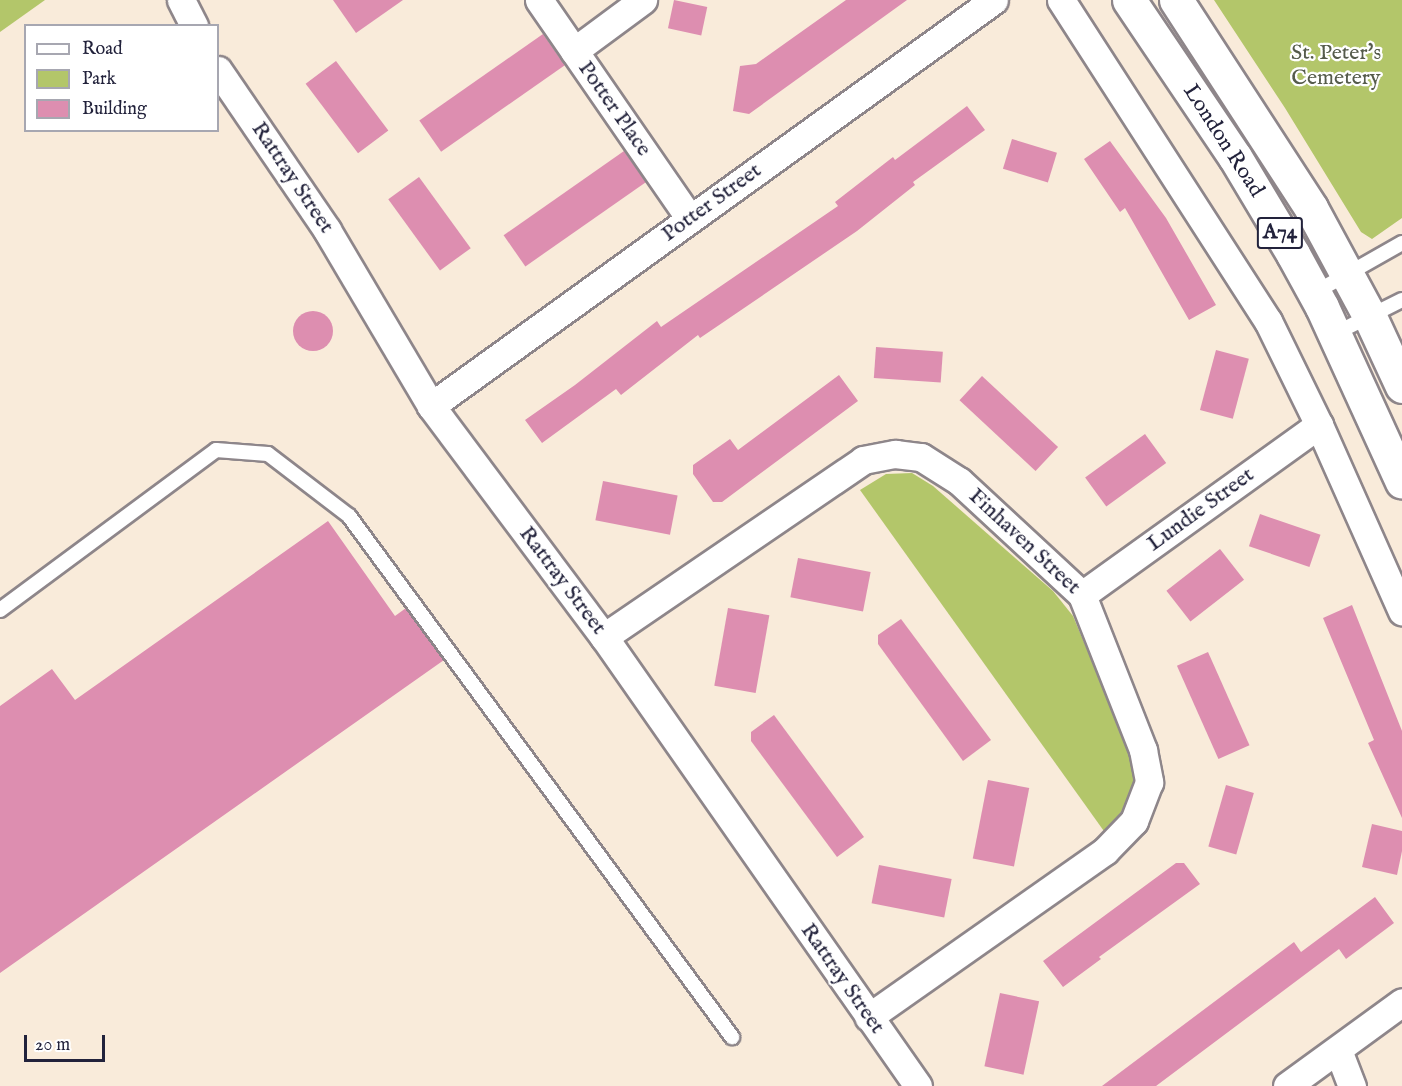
<!DOCTYPE html>
<style>
body{margin:0}
#map{position:relative;width:1402px;height:1086px;overflow:hidden;background:#f9ebda;font-family:"IM FELL English",serif}
div>[style]{position:absolute}
[style*='--x']{left:calc(var(--x)*1px);top:calc(var(--y)*1px);width:calc(var(--w)*1px);rotate:calc(var(--a)*1deg)}
.green>*{inset:0;background:#b3c66a}
.building>*{inset:0;background:#dd8eb0;transform-origin:0 0}
.round{border-radius:50%}
.roads{filter:drop-shadow(2px 0 #8e868a) drop-shadow(-2px 0 #8e868a) drop-shadow(0 2px #8e868a) drop-shadow(0 -2px #8e868a)}
.lane>*{height:14px;margin:-7px;padding:0 7px;transform-origin:7px;border-radius:7px;background:#fff}
.street>*{height:27px;margin:-13.5px;padding:0 13.5px;transform-origin:13.5px;border-radius:13.5px;background:#fff}
.primary>*{height:33px;margin:-16.5px;padding:0 16.5px;transform-origin:16.5px;border-radius:16.5px;background:#fff}
span{translate:-50% -50%;white-space:nowrap;text-align:center;line-height:1.15;-webkit-text-stroke:4.5px #fff;paint-order:stroke}
.shield-label span{padding:2px 4px;background:#fff;border:2px solid;border-radius:4px;-webkit-text-stroke-width:0}
.shield-label{font-size:21px;color:#22223b;font-weight:700}
.park-label{font-size:22px;color:#555b4b}
.street-label{font-size:22px;color:#22223b}
.legend{position:absolute;left:24px;top:24px;width:195px;height:108px;box-sizing:border-box;background:#fff;border:2px solid #a7a7b1;margin:0;padding:8px 10px;list-style:none;font-size:18px;color:#22223b}
.legend li{display:flex;align-items:center;gap:12px;height:30px}
.legend b{width:30px;border:2px solid #a7a7b1}
.scale{position:absolute;left:24px;top:1035px;width:81px;height:27px;box-sizing:border-box;border:3px solid #22223b;border-top:0;padding-left:8px;font-size:18px;line-height:21px;white-space:nowrap;color:#22223b;-webkit-text-stroke:4px #fff;paint-order:stroke}
</style>
<div id="map">
<div class="green">
<i style="clip-path:polygon(0 0,45px 0,0 32px)"></i>
<i style="clip-path:polygon(1214px 0,1402px 0,1402px 218px,1372px 239px,1361px 232px,1285px 108px)"></i>
<i style="clip-path:polygon(912px 473px,933px 486px,1053px 591px,1073px 616px,1138px 771px,1127px 803px,1106px 834px,860px 490px,886px 474px)"></i>
</div>
<div class="building">
<i style="clip-path:polygon(333px 0,403px 0,356px 33px)"></i>
<i style="left:674px;top:0;width:34px;height:29px;rotate:12deg"></i>
<i style="clip-path:polygon(846px 0,907px 0,749px 114px,733px 111px,740px 66px,756px 64px)"></i>
<i style="left:543px;top:34px;width:38px;height:151px;rotate:55deg"></i>
<i style="left:336px;top:61px;width:87px;height:38px;rotate:53deg"></i>
<i style="clip-path:polygon(967px 106px,985px 130px,913px 182px,915px 185px,857px 231px,700px 338px,698px 335px,621px 395px,616px 389px,542px 443px,525px 420px,575px 385px,657px 321px,661px 327px,838px 206px,835px 202px,893px 157px,895px 160px)"></i>
<i style="left:1012px;top:139px;width:47px;height:31px;rotate:17deg"></i>
<i style="clip-path:polygon(1110px 141px,1166px 218px,1216px 305px,1189px 320px,1125px 208px,1120px 212px,1084px 159px)"></i>
<i style="left:624px;top:151px;width:38px;height:147px;rotate:55deg"></i>
<i style="left:419px;top:177px;width:88px;height:38px;rotate:54deg"></i>
<i class="round" style="left:293px;top:311px;width:40px;height:40px"></i>
<i style="left:876px;top:347px;width:67px;height:31px;rotate:4deg"></i>
<i style="left:1216px;top:350px;width:34px;height:62px;rotate:15deg"></i>
<i style="clip-path:polygon(839px 375px,858px 401px,722px 502px,713px 502px,693px 474px,693px 465px,730px 439px,738px 450px)"></i>
<i style="left:982px;top:376px;width:104px;height:33px;rotate:43deg"></i>
<i style="left:1145px;top:434px;width:36px;height:74px;rotate:54deg"></i>
<i style="left:603px;top:481px;width:76px;height:40px;rotate:11deg"></i>
<i style="left:1260px;top:514px;width:64px;height:34px;rotate:19deg"></i>
<i style="clip-path:polygon(328px 521px,395px 616px,406px 608px,444px 660px,0 973px,0 706px,52px 669px,75px 700px)"></i>
<i style="left:1220px;top:549px;width:39px;height:68px;rotate:52deg"></i>
<i style="left:798px;top:558px;width:74px;height:40px;rotate:11deg"></i>
<i style="clip-path:polygon(1352px 605px,1402px 731px,1402px 818px,1368px 743px,1374px 740px,1323px 618px)"></i>
<i style="left:728px;top:608px;width:42px;height:79px;rotate:10deg"></i>
<i style="clip-path:polygon(901px 619px,991px 740px,963px 761px,878px 644px,878px 635px)"></i>
<i style="left:1208px;top:652px;width:102px;height:34px;rotate:66deg"></i>
<i style="clip-path:polygon(774px 715px,864px 837px,837px 857px,751px 741px,751px 732px)"></i>
<i style="left:988px;top:780px;width:42px;height:80px;rotate:11deg"></i>
<i style="left:1226px;top:785px;width:29px;height:64px;rotate:16deg"></i>
<i style="clip-path:polygon(1372px 824px,1402px 831px,1402px 851px,1397px 875px,1362px 867px)"></i>
<i style="clip-path:polygon(1176px 863px,1184px 863px,1200px 884px,1099px 957px,1101px 959px,1063px 987px,1043px 961px)"></i>
<i style="left:879px;top:865px;width:74px;height:39px;rotate:11deg"></i>
<i style="clip-path:polygon(1375px 897px,1394px 923px,1346px 959px,1339px 949px,1156px 1086px,1102px 1086px,1294px 942px,1301px 952px)"></i>
<i style="left:1000px;top:993px;width:40px;height:75px;rotate:12deg"></i>
</div>
<div class="roads">
<div class="lane">
<i style="--x:1314;--y:293;--w:101;--a:-29.6"></i>
<i style="--x:1334;--y:334;--w:76;--a:-26.6"></i>
<i style="--x:0;--y:610;--w:269;--a:-36.5"></i>
<i style="--x:216;--y:450;--w:52;--a:4.4"></i>
<i style="--x:268;--y:454;--w:102;--a:37.4"></i>
<i style="--x:349;--y:516;--w:647;--a:53.68"></i>
</div>
<div class="street">
<i style="--x:181;--y:0;--w:29;--a:63"></i>
<i style="--x:539;--y:0;--w:266;--a:55.4"></i>
<i style="--x:1061;--y:0;--w:382;--a:57.2"></i>
<i style="--x:1268;--y:321;--w:116;--a:63.9"></i>
<i style="--x:1319;--y:425;--w:204;--a:66"></i>
<i style="--x:574;--y:51;--w:86;--a:-36.5"></i>
<i style="--x:218;--y:70;--w:194;--a:55.7"></i>
<i style="--x:327;--y:230;--w:204;--a:59.4"></i>
<i style="--x:431;--y:406;--w:289;--a:53.2"></i>
<i style="--x:604;--y:637;--w:548;--a:55.03"></i>
<i style="--x:431;--y:406;--w:694;--a:-35.8"></i>
<i style="--x:1082;--y:595;--w:292;--a:-35.7"></i>
<i style="--x:604;--y:637;--w:314;--a:-34.3"></i>
<i style="--x:863;--y:460;--w:33;--a:-11"></i>
<i style="--x:895;--y:454;--w:26;--a:7"></i>
<i style="--x:921;--y:457;--w:45;--a:32.3"></i>
<i style="--x:959;--y:481;--w:168;--a:42.8"></i>
<i style="--x:1082;--y:595;--w:167;--a:68.5"></i>
<i style="--x:1143;--y:750;--w:33;--a:79"></i>
<i style="--x:1149;--y:782;--w:42;--a:111"></i>
<i style="--x:1134;--y:821;--w:42;--a:134"></i>
<i style="--x:1105;--y:851;--w:289;--a:144.9"></i>
<i style="--x:1338;--y:1050;--w:39;--a:69"></i>
<i style="--x:1287;--y:1086;--w:142;--a:-36.1"></i>
</div>
<div class="primary">
<i style="--x:1129;--y:0;--w:189;--a:56"></i>
<i style="--x:1235;--y:157;--w:113;--a:59.1"></i>
<i style="--x:1293;--y:254;--w:60;--a:61.3"></i>
<i style="--x:1322;--y:307;--w:192;--a:65.4"></i>
<i style="--x:1176;--y:0;--w:248;--a:57"></i>
<i style="--x:1311;--y:208;--w:124;--a:61.6"></i>
<i style="--x:1370;--y:317;--w:76;--a:65.1"></i>
</div>
</div>
<div class="shield-label">
<span style="left:1280px;top:233px">A74</span>
</div>
<div class="park-label">
<span style="left:1336px;top:66px">St. Peter's<br>Cemetery</span>
</div>
<div class="street-label">
<span style="left:614px;top:109px;rotate:55deg">Potter Place</span>
<span style="left:1223px;top:141px;rotate:57deg">London Road</span>
<span style="left:292px;top:178px;rotate:56deg">Rattray Street</span>
<span style="left:712px;top:203px;rotate:-36deg">Potter Street</span>
<span style="left:1201px;top:510px;rotate:-36deg">Lundie Street</span>
<span style="left:1024px;top:542px;rotate:43deg">Finhaven Street</span>
<span style="left:562px;top:581px;rotate:53deg">Rattray Street</span>
<span style="left:842px;top:979px;rotate:55deg">Rattray Street</span>
</div>
<ul class="legend">
<li><b style="height:8px;background:#fff"></b>Road</li>
<li><b style="height:16px;background:#b3c66a"></b>Park</li>
<li><b style="height:16px;background:#dd8eb0"></b>Building</li>
</ul>
<div class="scale">20 m</div>
</div>
